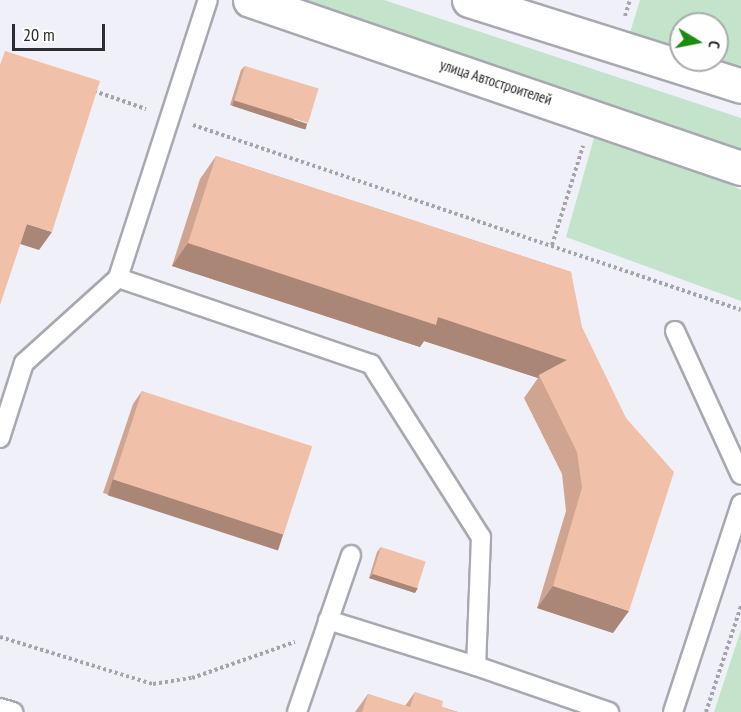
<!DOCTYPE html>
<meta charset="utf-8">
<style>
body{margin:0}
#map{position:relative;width:741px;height:712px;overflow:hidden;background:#f0f0f9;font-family:"PT Sans Narrow",sans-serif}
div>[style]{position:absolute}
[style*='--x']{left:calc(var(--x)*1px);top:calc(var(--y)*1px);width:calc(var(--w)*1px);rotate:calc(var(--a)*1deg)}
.green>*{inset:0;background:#c3e3cb}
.path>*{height:4px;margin-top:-2px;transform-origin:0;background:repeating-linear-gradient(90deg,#a5a4ab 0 3px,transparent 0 6px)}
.roads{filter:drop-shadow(2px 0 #a8a8b0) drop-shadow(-2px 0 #a8a8b0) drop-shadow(0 2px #a8a8b0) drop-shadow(0 -2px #a8a8b0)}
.lane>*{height:18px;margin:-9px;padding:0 9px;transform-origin:9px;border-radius:9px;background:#fff}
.secondary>*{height:33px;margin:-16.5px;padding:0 16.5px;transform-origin:16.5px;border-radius:16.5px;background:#fff}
.wall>*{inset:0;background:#cfa591}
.shaded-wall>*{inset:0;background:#a98676;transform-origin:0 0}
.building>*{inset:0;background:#f1c0a9;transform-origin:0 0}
span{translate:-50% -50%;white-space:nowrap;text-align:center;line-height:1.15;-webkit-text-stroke:4.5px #fefefe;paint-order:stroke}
.street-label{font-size:15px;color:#2d2c30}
.north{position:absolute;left:669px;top:12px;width:60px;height:60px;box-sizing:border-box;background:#fefefe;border:2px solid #aaaaac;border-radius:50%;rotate:100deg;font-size:16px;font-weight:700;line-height:24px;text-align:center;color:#2d2c30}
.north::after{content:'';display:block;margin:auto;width:21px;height:27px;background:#1a8c10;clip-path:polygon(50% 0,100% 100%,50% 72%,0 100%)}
.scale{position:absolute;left:12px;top:24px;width:93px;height:27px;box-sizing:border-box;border:3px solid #2d2c30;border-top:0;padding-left:8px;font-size:18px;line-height:21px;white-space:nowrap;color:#2d2c30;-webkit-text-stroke:4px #fefefe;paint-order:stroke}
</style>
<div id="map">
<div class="green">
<i style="clip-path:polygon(274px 0,384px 0,741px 118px,741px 156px)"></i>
<i style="clip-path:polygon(640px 0,741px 0,741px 66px,709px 60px,717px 60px,717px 24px,681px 24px,681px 52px,629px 36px)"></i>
<i style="clip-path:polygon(596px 131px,675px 159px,741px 190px,741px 301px,566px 237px)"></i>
<i style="clip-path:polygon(741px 630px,741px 712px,714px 712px)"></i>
</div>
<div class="path">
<i style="--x:625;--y:16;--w:17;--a:-73"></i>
<i style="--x:94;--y:91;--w:55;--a:19.1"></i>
<i style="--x:193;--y:125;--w:578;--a:18.65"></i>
<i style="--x:552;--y:245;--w:104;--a:-72.6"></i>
<i style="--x:0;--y:637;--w:160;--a:17.1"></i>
<i style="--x:153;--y:684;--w:39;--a:-9"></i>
<i style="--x:192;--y:678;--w:109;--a:-19.3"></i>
<i style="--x:706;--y:712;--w:112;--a:-71.7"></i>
</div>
<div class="roads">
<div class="lane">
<i style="--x:118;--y:278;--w:267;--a:18.8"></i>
<i style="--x:371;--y:364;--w:205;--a:57.6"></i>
<i style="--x:481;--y:537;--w:129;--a:92.2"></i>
<i style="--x:476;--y:666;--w:141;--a:19.1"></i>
<i style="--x:675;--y:331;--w:158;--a:65.4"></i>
<i style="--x:0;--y:438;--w:79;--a:-72.3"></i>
<i style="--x:24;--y:363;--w:127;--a:-42.1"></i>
<i style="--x:118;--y:278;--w:292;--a:-72.1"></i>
<i style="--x:328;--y:620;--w:155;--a:17.3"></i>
<i style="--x:0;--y:708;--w:14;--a:17"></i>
<i style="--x:297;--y:712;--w:166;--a:-71"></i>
<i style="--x:673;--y:712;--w:219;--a:-71.9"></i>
</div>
<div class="secondary">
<i style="--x:250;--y:0;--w:519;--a:18.89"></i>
<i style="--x:469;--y:0;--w:285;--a:17.5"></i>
</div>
</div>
<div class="wall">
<i style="clip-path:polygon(245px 66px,303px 129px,230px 105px,241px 70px)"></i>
<i style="clip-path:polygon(216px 156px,571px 272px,613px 633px,537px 608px,566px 511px,562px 474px,524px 398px,538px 378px,424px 341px,420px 347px,172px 266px,200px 179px)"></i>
<i style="clip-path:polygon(142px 391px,283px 535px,274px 548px,103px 493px,133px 404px)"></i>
<i style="clip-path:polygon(381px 547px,415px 593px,369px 578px,377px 552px)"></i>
<i style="clip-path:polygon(415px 692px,442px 707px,458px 712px,355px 712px,368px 694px,405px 706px)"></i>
</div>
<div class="shaded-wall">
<i style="left:234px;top:100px;width:77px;height:6px;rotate:18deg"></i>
<i style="clip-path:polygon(27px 224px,52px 232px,39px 250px,14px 242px)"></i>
<i style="clip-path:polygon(188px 243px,438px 317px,567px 360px,539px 375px,538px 378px,424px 341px,420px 347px,172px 266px)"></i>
<i style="left:113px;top:479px;width:179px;height:17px;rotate:18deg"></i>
<i style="clip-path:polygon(373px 574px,418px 588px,415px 593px,369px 578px)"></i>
<i style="clip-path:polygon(553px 586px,629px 611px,613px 633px,537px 608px)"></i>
</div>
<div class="building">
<i style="clip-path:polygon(5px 51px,100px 81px,52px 232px,27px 224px,0 305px,0 65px)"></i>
<i style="left:245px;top:66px;width:77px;height:36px;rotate:17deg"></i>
<i style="clip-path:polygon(216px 156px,571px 272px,582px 327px,626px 418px,674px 472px,629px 611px,553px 586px,582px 488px,577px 452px,539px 375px,567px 360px,438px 317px,436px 325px,188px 243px)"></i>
<i style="left:142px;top:391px;width:179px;height:93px;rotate:18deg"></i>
<i style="left:381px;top:547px;width:47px;height:28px;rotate:18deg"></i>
<i style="clip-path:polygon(415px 692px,443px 701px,442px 707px,458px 712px,362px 712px,368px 694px,410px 707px)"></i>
</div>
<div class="street-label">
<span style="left:496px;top:82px;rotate:18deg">улица Автостроителей</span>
</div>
<div class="north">С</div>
<div class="scale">20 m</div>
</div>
